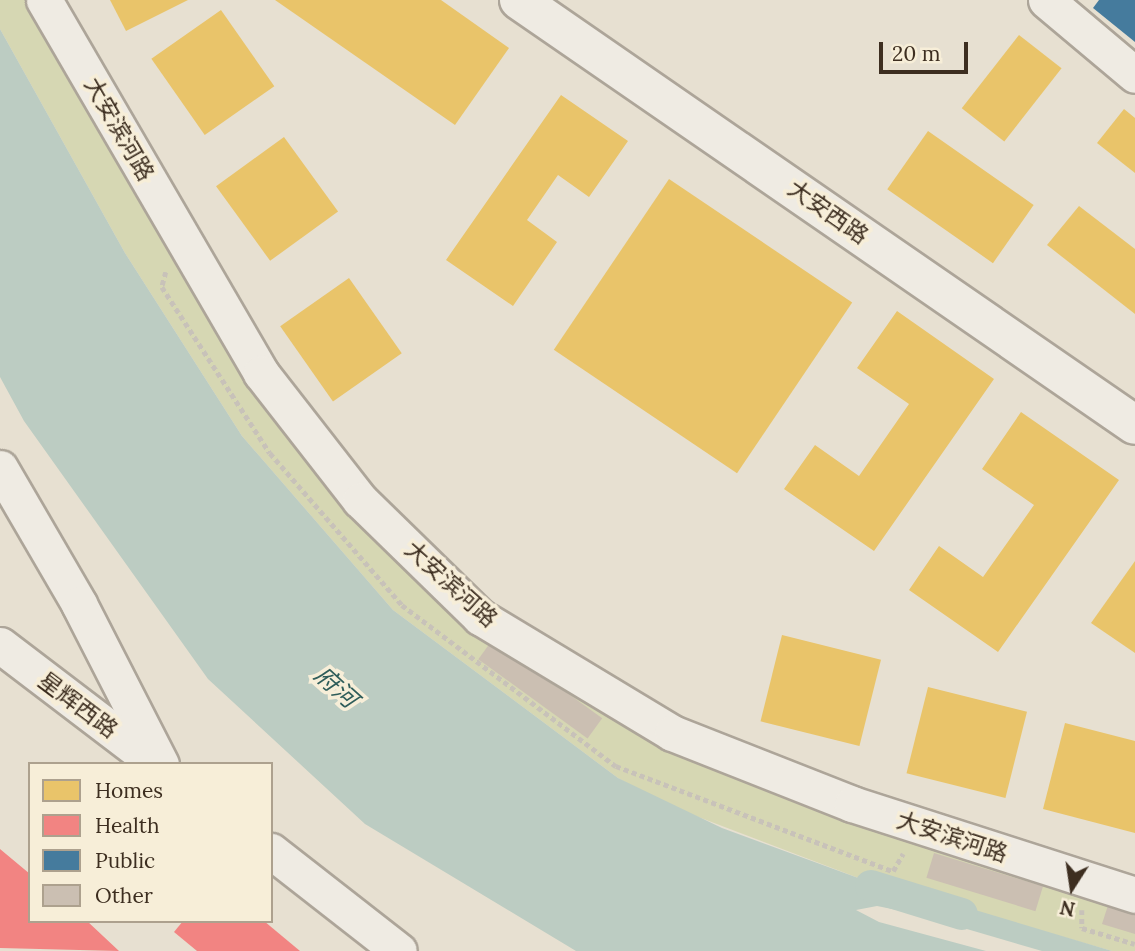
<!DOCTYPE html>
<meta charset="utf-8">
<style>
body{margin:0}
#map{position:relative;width:1135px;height:951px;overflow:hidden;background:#e7e0d1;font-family:Lora,"Noto Sans SC",serif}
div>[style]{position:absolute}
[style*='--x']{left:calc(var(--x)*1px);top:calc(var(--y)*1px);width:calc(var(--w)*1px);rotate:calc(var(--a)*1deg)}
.green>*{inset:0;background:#d6d7b3}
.water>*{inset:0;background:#bcccc2}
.homes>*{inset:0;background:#e9c46a;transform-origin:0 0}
.health>*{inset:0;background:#f28482}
.public>*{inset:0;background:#457b9d}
.canal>*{height:32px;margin:-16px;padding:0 16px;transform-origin:16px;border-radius:16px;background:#bcccc2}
.building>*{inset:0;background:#cbbfb2;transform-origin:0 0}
.path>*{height:4.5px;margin-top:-2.25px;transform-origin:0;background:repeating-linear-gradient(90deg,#c8c2b9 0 5px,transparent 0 8.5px)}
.roads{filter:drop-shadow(2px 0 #ada599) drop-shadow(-2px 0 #ada599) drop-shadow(0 2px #ada599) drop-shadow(0 -2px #ada599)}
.minor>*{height:35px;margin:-17.5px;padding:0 17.5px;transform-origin:17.5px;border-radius:17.5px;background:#efebe3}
.tertiary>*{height:38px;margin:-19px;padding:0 19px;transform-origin:19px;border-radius:19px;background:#efebe3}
span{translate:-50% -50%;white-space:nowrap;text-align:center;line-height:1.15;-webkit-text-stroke:7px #f7eed8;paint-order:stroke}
.street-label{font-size:23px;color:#3d2e20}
.water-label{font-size:24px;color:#2f5d5a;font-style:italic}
.legend{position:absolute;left:28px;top:762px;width:245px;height:161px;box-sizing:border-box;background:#f7eed8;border:2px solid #ada18e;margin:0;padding:9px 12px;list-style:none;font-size:21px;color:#3d2e20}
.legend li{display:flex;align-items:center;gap:14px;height:35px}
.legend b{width:35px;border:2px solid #ada18e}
.north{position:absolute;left:1037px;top:853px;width:70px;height:70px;-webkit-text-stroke:5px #f7eed8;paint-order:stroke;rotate:192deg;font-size:19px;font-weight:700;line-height:28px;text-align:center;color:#3d2e20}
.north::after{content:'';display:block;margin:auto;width:24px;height:32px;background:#3d2e20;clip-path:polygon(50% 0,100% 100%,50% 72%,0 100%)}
.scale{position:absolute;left:879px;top:42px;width:89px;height:32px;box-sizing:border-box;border:4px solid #3d2e20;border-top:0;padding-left:9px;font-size:21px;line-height:24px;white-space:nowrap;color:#3d2e20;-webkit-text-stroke:5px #f7eed8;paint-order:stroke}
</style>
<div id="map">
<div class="green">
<i style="clip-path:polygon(0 0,30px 0,359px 509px,635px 723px,1135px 903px,1135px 951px,1112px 951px,861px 879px,667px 805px,618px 778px,393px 610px,242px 436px,125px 253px,0 29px)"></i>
</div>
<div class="water">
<i style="clip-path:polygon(0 29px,125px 253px,242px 436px,393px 610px,618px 778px,722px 828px,861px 879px,914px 892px,907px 912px,877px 906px,856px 910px,879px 922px,986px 951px,576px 951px,365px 824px,208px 679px,24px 421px,0 377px)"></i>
<i style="clip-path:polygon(925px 895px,1112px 951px,1042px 951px,919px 915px)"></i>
</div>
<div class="homes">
<i style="clip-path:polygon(110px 0,188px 0,126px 31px)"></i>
<i style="clip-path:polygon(275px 0,441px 0,509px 48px,455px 125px)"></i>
<i style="left:221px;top:10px;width:93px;height:85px;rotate:55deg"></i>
<i style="left:1019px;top:35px;width:54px;height:93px;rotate:38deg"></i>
<i style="clip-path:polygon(561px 95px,628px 141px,589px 197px,558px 175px,527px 220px,557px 242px,513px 306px,446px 260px)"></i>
<i style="clip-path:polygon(1124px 109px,1135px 118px,1135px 173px,1097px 143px)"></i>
<i style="left:928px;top:131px;width:129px;height:71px;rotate:35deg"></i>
<i style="left:284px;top:137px;width:92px;height:84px;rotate:54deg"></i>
<i style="left:669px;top:179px;width:221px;height:206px;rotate:34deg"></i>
<i style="clip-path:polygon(1079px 206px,1135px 249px,1135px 314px,1047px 245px)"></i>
<i style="left:349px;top:278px;width:92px;height:84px;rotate:55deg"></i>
<i style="clip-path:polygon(897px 311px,994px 379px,874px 551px,784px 489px,815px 445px,859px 476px,909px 404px,857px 368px)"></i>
<i style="clip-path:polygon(1021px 412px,1119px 480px,998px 652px,909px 590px,939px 546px,983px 577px,1034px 505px,982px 469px)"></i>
<i style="clip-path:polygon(1135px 561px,1135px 653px,1091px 623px)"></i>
<i style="left:782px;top:635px;width:102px;height:89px;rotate:14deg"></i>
<i style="left:928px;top:687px;width:102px;height:89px;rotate:14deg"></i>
<i style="clip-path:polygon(1065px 723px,1135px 741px,1135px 833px,1043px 809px)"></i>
</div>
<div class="health">
<i style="clip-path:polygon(0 849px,30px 874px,30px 921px,87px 921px,119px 951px,0 948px)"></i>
<i style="clip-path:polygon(183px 921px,264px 921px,300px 951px,197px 951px,174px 932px)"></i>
</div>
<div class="public">
<i style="clip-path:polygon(1099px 0,1135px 0,1135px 42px,1093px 8px)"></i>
</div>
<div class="canal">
<i style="--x:871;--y:886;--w:95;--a:17.1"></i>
</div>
<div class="building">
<i style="left:493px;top:639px;width:135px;height:25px;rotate:36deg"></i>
<i style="left:934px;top:853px;width:114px;height:26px;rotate:17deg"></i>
<i style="clip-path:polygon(1110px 899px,1135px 907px,1135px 934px,1102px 924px)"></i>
</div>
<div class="path">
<i style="--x:166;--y:272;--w:16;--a:105"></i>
<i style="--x:162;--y:287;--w:198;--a:57"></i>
<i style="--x:270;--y:453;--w:201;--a:49"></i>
<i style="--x:402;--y:605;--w:268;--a:37"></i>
<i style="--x:616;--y:766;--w:296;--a:20.8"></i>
<i style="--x:893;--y:871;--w:20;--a:-60"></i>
<i style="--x:1082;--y:910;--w:18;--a:90"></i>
<i style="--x:1082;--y:928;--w:55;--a:16.8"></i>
</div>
<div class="roads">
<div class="minor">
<i style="--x:44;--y:0;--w:432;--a:59.8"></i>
<i style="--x:261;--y:373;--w:161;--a:52.1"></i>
<i style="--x:360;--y:500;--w:168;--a:44.3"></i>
<i style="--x:480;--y:617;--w:224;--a:31.1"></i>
<i style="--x:672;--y:733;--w:193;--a:21.5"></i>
<i style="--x:852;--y:804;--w:297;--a:17.8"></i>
<i style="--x:1046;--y:0;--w:116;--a:40.1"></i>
<i style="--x:0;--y:468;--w:157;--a:59.8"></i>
<i style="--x:79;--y:604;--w:180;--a:62.9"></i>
<i style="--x:0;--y:645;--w:196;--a:37.3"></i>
<i style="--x:271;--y:851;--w:162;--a:38"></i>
</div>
<div class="tertiary">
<i style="--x:519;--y:0;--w:748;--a:34.6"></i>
</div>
</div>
<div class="street-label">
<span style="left:119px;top:129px;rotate:60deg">大安滨河路</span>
<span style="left:828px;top:212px;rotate:35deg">大安西路</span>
<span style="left:451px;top:584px;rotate:42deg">大安滨河路</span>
<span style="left:78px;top:705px;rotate:37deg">星辉西路</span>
<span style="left:952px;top:837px;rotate:18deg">大安滨河路</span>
</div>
<div class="water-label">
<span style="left:336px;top:687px;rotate:42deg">府河</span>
</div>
<ul class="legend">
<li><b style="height:19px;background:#e9c46a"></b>Homes</li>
<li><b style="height:19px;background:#f28482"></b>Health</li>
<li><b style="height:19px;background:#457b9d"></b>Public</li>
<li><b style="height:19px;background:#cbbfb2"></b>Other</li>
</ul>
<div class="north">N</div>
<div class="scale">20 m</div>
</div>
